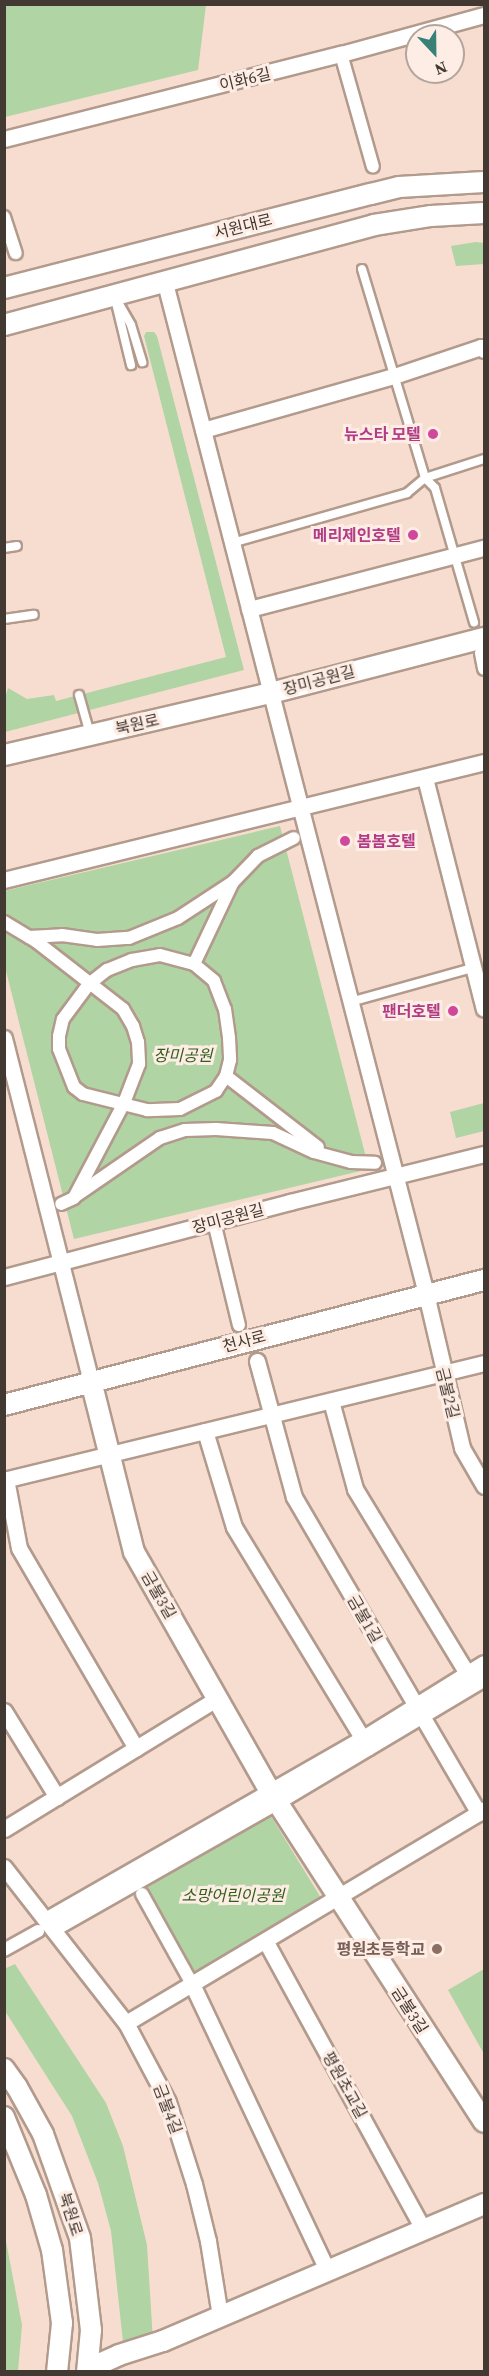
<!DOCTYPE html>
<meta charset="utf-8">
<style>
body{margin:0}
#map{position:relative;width:489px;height:2376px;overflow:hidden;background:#f7ddcf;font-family:"Source Serif 4","Noto Sans KR",serif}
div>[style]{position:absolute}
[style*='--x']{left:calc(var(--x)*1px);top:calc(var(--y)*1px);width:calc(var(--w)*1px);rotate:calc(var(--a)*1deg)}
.green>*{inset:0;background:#b0d4a3}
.roads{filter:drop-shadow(2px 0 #b29a8c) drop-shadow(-2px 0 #b29a8c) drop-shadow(0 2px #b29a8c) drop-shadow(0 -2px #b29a8c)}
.service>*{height:8px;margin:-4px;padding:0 4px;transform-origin:4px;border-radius:4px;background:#fff}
.pedestrian>*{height:12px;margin:-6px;padding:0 6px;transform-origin:6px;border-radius:6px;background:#fff}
.minor>*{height:15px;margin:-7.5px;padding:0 7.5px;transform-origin:7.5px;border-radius:7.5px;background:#fff}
.tertiary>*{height:20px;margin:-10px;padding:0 10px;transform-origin:10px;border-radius:10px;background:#fff}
.dots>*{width:16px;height:16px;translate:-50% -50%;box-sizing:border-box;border:3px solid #fdede4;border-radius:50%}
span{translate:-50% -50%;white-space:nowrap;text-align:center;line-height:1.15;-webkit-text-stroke:6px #fdede4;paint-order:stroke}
.street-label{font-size:16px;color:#433933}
.hotel-label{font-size:16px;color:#b23c85;font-weight:700}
.right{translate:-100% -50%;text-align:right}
.left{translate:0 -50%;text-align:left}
.park-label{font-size:16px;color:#315e1b;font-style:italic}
.education-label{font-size:16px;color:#785e54;font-weight:700}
.frame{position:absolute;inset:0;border:6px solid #433933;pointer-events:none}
.north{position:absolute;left:405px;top:24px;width:60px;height:60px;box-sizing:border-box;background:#fdede4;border:2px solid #b3a59d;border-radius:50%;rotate:158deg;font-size:16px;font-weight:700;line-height:24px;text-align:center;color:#433933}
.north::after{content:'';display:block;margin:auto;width:21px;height:27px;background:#398079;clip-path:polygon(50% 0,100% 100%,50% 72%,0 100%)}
</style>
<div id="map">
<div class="green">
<i style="clip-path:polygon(4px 5px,206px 5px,198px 70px,5px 117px)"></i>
<i style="clip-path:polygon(476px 242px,484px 243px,484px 264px,456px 266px,451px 246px)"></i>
<i style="clip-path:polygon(146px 332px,154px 332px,157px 336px,244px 670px,5px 732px,5px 698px,8px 688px,27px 699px,54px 695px,56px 701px,226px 657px,144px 336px)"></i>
<i style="clip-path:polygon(280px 826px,369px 1169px,74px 1239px,5px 967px,4px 891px)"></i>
<i style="clip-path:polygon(484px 1103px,484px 1131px,456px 1138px,450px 1112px)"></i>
<i style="clip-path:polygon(269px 1813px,321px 1898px,263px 1938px,190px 1978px,138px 1891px)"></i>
<i style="clip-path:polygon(15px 1964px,106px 2103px,123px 2146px,147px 2245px,153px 2341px,135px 2345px,123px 2342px,111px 2231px,98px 2183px,72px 2116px,5px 2011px,4px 1969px)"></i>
<i style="clip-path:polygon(484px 1969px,484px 2054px,448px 1990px)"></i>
<i style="clip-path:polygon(5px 2236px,22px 2325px,18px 2371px,5px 2371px)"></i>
</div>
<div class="roads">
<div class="service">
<i style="--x:362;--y:269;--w:218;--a:73.2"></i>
<i style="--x:425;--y:478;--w:14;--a:45"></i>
<i style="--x:435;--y:488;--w:140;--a:73.8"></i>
<i style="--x:115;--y:297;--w:32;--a:60"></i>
<i style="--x:131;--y:325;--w:39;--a:73"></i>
<i style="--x:116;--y:303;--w:64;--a:76.4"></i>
<i style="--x:232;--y:543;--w:182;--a:-15.9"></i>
<i style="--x:407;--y:493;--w:23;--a:-40"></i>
<i style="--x:425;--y:478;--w:62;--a:-17.9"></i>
<i style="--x:4;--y:548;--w:13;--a:-9"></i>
<i style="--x:4;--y:619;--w:30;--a:-8"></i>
<i style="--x:79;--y:695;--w:41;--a:74.2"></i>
<i style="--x:350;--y:1002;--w:128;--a:-15.5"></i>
</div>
<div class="pedestrian">
<i style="--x:341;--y:54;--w:117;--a:74.2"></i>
<i style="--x:4;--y:217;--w:38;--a:72"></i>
<i style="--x:481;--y:653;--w:16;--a:79"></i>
<i style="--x:4;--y:922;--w:39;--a:31"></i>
<i style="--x:37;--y:942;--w:109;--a:37.9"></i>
<i style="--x:123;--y:1009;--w:20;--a:60"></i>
<i style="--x:133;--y:1026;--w:17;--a:73"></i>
<i style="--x:138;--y:1042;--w:22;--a:87"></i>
<i style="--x:139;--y:1064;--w:42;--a:111"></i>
<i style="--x:124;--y:1103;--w:107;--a:117.8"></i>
<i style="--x:74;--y:1198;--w:14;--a:155"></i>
<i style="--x:29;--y:937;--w:33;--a:-3"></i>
<i style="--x:62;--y:935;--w:35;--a:8"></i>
<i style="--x:97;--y:940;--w:32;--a:-4"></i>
<i style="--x:129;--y:938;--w:53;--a:-22.2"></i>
<i style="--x:178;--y:918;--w:66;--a:-33.2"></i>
<i style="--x:160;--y:955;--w:35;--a:15"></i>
<i style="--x:194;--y:964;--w:26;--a:40"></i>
<i style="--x:214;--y:981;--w:30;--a:69"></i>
<i style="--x:225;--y:1009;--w:29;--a:82"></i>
<i style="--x:229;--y:1038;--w:22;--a:87"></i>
<i style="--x:230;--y:1060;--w:16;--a:104"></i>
<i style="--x:226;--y:1076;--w:18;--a:124"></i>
<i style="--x:216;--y:1091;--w:40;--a:153.4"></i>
<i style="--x:180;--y:1109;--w:33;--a:178"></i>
<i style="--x:147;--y:1110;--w:66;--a:-166"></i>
<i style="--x:83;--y:1094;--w:11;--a:-142"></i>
<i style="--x:74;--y:1087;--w:41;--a:-111.5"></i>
<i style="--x:59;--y:1049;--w:13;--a:-90"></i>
<i style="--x:59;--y:1036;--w:17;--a:-77"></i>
<i style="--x:63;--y:1019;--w:44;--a:-53.4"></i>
<i style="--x:89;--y:984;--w:23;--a:-38"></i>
<i style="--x:107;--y:970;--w:27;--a:-22"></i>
<i style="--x:132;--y:960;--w:28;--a:-10"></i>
<i style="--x:194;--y:964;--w:91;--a:-64.6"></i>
<i style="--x:233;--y:882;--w:36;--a:-46"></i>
<i style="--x:258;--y:856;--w:40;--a:-26.6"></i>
<i style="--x:226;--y:1076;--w:116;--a:37.7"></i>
<i style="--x:77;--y:1195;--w:101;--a:-34.5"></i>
<i style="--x:160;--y:1138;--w:26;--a:-18"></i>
<i style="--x:185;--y:1130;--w:31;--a:-2"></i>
<i style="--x:216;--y:1129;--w:57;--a:4"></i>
<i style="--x:273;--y:1133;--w:45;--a:24.9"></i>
<i style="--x:314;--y:1152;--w:38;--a:15"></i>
<i style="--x:351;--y:1162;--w:24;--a:2"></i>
<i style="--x:214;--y:1222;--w:106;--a:76.4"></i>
<i style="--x:142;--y:1894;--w:103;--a:60.9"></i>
<i style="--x:4;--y:1950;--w:39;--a:-29"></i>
</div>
<div class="minor">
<i style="--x:4;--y:139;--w:348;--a:-14.2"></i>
<i style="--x:341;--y:54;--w:148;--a:-15.3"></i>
<i style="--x:165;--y:283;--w:1044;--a:75.52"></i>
<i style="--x:426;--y:1294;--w:158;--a:76.8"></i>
<i style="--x:462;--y:1448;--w:44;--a:59.9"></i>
<i style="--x:203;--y:430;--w:198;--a:-15.8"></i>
<i style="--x:394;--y:376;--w:92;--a:-18.4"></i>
<i style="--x:481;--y:347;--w:4;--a:45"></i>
<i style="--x:249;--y:609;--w:243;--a:-14.6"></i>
<i style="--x:425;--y:778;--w:238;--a:75.7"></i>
<i style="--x:4;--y:880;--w:494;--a:-13.8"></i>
<i style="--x:4;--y:1038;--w:354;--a:75.8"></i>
<i style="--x:4;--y:1277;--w:296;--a:-14.7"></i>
<i style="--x:290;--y:1202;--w:200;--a:-13.9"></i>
<i style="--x:257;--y:1361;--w:141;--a:74.8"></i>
<i style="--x:294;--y:1497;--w:366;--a:59.7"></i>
<i style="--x:331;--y:1401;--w:91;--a:74.7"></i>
<i style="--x:355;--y:1489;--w:223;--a:58.7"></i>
<i style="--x:205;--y:1431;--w:100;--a:73.2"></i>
<i style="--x:234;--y:1527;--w:258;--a:58.7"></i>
<i style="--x:6;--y:1479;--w:70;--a:79.3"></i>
<i style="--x:19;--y:1548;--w:232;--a:59.7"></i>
<i style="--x:4;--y:1480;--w:494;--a:-13.7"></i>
<i style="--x:4;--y:1711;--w:101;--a:58.4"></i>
<i style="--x:4;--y:1829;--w:251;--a:-31.5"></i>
<i style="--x:4;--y:1867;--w:198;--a:52"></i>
<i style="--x:126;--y:2023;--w:89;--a:62"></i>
<i style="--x:168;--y:2102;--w:86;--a:72.4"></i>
<i style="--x:194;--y:2184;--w:59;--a:76.2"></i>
<i style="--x:208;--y:2241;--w:76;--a:80.9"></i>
<i style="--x:47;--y:1919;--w:364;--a:-29.8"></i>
<i style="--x:363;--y:1738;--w:142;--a:-31.8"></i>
<i style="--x:54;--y:1928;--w:257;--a:-29.6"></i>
<i style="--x:278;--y:1801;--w:240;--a:-30.8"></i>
<i style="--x:266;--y:1942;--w:327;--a:61.3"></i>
<i style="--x:192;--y:1984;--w:316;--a:64.7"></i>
<i style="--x:126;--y:2023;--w:417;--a:-30.8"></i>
</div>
<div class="tertiary">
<i style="--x:4;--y:288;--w:379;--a:-14.4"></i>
<i style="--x:371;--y:194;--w:29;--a:-14"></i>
<i style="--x:399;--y:187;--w:85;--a:-3.4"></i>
<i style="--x:4;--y:325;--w:383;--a:-15.1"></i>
<i style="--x:374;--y:225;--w:58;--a:-9"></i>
<i style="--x:431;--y:216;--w:53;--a:-3.2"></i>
<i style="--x:4;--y:755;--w:274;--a:-13.1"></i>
<i style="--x:271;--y:693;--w:220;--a:-14.5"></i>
<i style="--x:91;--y:1381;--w:176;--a:75.9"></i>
<i style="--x:134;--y:1552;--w:275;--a:60.4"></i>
<i style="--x:270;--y:1791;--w:394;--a:57.1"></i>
<i style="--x:4;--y:1405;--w:496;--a:-14.6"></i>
<i style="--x:4;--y:2069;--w:22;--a:54"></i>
<i style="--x:17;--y:2087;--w:54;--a:61"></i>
<i style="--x:43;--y:2134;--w:110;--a:70.4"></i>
<i style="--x:80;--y:2238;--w:93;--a:83.2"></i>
<i style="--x:91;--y:2330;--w:42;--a:95.4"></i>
<i style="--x:4;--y:2117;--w:84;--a:67.7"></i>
<i style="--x:36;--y:2195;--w:57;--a:73.8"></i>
<i style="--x:52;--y:2250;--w:74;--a:82.2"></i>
<i style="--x:62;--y:2323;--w:49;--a:95.8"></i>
<i style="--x:88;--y:2369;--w:34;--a:-24"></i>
<i style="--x:119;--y:2355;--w:46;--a:-17.7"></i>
<i style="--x:163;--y:2341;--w:349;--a:-23.1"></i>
</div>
</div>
<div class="dots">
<i style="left:433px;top:434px;background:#d1479c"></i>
<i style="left:413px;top:535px;background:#d1479c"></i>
<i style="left:345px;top:841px;background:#d1479c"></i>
<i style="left:453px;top:1011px;background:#d1479c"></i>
<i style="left:437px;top:1949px;background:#8d6e63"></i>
</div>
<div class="street-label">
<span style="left:245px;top:79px;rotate:-14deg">이화6길</span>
<span style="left:243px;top:226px;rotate:-14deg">서원대로</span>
<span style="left:319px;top:680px;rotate:-15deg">장미공원길</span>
<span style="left:137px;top:724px;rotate:-13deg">북원로</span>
<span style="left:228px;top:1218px;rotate:-15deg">장미공원길</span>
<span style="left:244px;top:1341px;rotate:-15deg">천사로</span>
<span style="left:448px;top:1393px;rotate:76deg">금불2길</span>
<span style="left:159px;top:1595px;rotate:60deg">금불3길</span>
<span style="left:365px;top:1619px;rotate:60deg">금불1길</span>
<span style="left:410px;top:2010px;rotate:57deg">금불3길</span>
<span style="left:345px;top:2085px;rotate:61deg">평원초교길</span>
<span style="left:168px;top:2109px;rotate:69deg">금불4길</span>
<span style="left:71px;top:2214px;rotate:72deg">북원로</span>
</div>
<div class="hotel-label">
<span class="right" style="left:421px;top:434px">뉴스타 모텔</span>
<span class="right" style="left:401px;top:535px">메리제인호텔</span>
<span class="left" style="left:357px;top:841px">봄봄호텔</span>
<span class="right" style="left:441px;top:1011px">팬더호텔</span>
</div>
<div class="park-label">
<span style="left:183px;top:1055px">장미공원</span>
<span style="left:233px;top:1895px">소망어린이공원</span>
</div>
<div class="education-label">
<span class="right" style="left:425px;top:1949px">평원초등학교</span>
</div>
<div class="frame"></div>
<div class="north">N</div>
</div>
